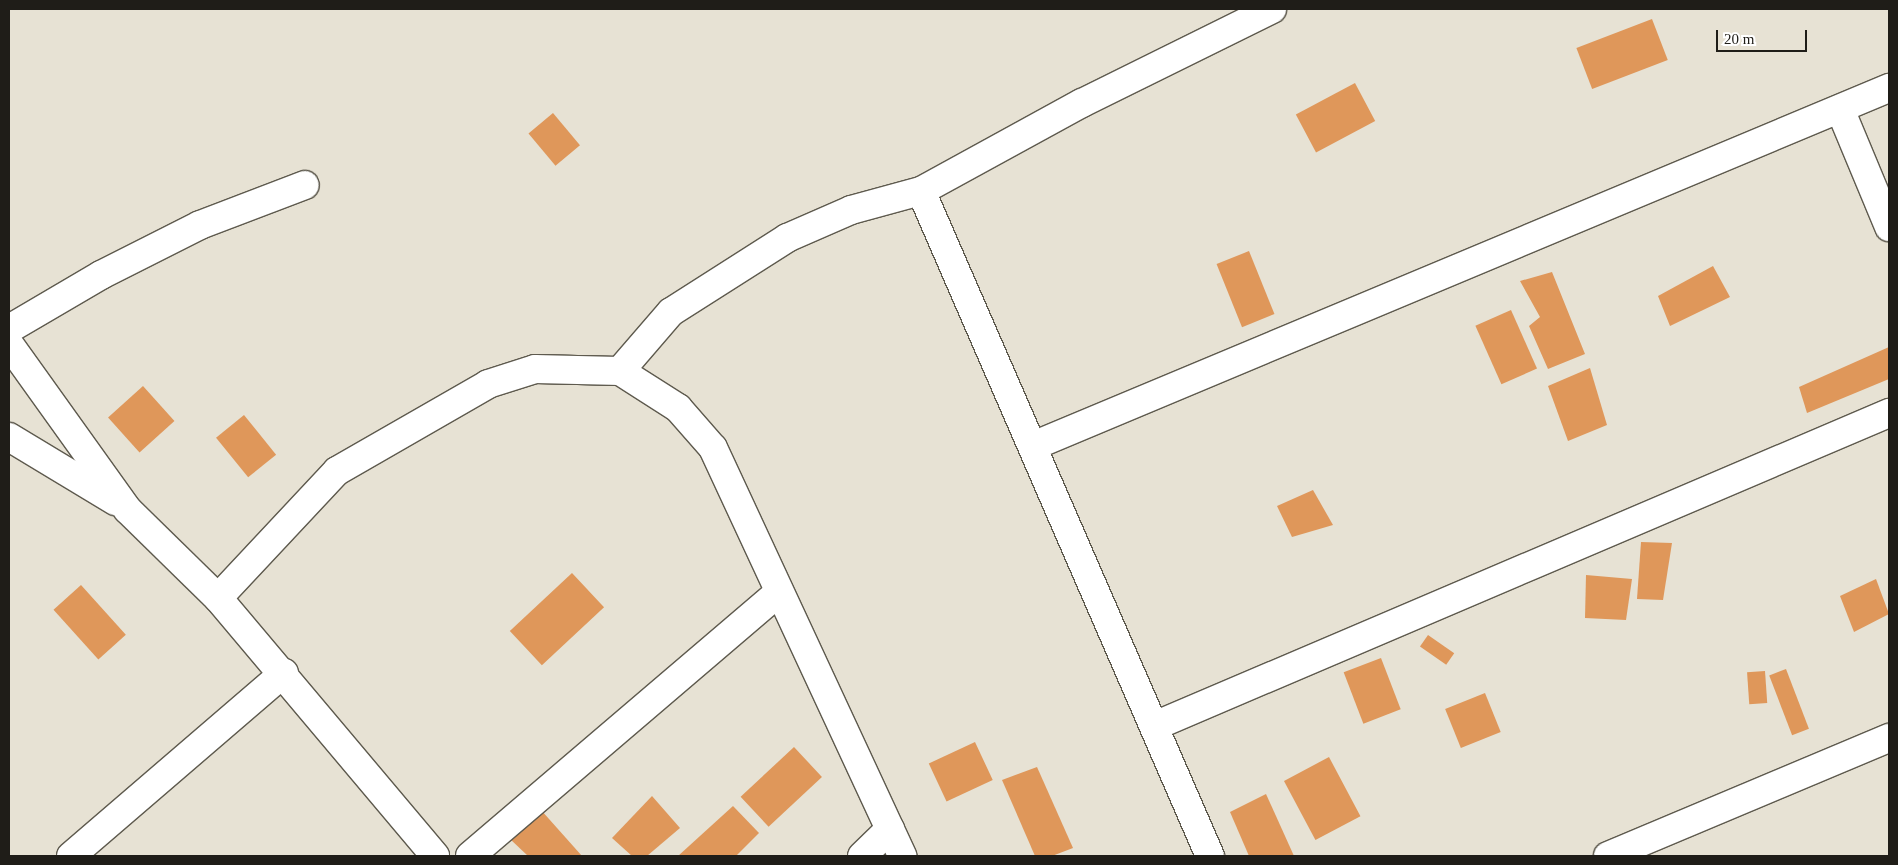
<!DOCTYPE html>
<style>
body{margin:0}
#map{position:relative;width:1898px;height:865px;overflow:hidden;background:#e7e2d4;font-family:Georgia,serif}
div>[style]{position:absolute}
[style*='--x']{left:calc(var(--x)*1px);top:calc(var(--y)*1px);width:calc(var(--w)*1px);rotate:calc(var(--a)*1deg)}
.building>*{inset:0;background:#df975a;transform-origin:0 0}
.roads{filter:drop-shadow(1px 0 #5e5a4e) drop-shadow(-1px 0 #5e5a4e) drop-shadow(0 1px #5e5a4e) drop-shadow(0 -1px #5e5a4e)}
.minor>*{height:28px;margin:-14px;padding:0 14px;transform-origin:14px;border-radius:14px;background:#fff}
span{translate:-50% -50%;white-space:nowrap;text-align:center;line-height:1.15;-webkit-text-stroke:4px #fff;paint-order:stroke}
.frame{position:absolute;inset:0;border:10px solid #1f1d18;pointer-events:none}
.scale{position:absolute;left:1716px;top:30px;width:91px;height:22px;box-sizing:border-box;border:2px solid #1f1d18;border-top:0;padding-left:6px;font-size:15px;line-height:18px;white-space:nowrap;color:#1f1d18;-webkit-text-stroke:4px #fff;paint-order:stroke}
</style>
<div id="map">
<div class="building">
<i style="left:1652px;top:19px;width:44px;height:81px;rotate:69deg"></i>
<i style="left:1355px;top:83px;width:43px;height:67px;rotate:62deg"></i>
<i style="left:553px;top:113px;width:42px;height:32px;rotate:50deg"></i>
<i style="left:1249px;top:251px;width:68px;height:35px;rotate:68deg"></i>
<i style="clip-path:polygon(1713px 266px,1730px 297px,1670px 326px,1658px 296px)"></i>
<i style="clip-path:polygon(1552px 272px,1585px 354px,1548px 369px,1529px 326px,1540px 317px,1520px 281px)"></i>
<i style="left:1511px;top:310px;width:64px;height:39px;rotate:66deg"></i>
<i style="clip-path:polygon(1889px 347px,1889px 379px,1807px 413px,1799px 387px)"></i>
<i style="clip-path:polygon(1590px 368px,1607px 425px,1568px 441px,1548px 386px)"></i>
<i style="left:143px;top:386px;width:47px;height:47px;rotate:48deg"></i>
<i style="left:244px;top:415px;width:51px;height:36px;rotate:51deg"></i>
<i style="clip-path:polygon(1313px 490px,1333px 525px,1292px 537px,1277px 506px)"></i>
<i style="clip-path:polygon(1641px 542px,1672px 543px,1663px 600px,1637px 599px)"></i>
<i style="left:572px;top:573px;width:47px;height:85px;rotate:47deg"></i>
<i style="clip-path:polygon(1586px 575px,1632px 579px,1626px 620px,1585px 618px)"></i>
<i style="clip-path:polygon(1876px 579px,1889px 614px,1854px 632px,1840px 596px)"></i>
<i style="left:81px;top:585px;width:67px;height:37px;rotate:48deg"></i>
<i style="left:1428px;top:635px;width:32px;height:14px;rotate:35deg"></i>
<i style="left:1381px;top:658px;width:55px;height:40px;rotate:69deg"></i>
<i style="left:1786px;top:669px;width:64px;height:18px;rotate:69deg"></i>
<i style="left:1765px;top:671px;width:32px;height:18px;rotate:86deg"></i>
<i style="left:1485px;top:693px;width:42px;height:43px;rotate:68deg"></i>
<i style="left:975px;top:742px;width:42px;height:51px;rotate:65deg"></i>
<i style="left:794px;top:747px;width:41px;height:73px;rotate:47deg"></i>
<i style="left:1329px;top:757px;width:67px;height:51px;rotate:62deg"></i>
<i style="clip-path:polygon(1037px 767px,1073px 848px,1052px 856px,1035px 856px,1002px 780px)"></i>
<i style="clip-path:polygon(1266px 794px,1294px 856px,1249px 856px,1230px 812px)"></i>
<i style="clip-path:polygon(652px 796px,680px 828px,647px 856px,632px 856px,612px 838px)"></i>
<i style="clip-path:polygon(733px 806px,759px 833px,736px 856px,678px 856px)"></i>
<i style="clip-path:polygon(541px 810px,582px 856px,528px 856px,510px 839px)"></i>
</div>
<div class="roads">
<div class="minor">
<i style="--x:1840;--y:109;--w:128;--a:67.4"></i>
<i style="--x:921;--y:191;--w:725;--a:66.51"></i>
<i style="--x:9;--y:329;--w:107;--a:-30.4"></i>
<i style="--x:101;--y:275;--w:111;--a:-26.8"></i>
<i style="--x:200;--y:225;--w:112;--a:-20.9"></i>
<i style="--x:9;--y:344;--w:204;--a:54.4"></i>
<i style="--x:128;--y:510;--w:126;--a:44.4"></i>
<i style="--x:218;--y:598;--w:337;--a:49.9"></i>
<i style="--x:620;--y:371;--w:78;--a:-49.2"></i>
<i style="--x:671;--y:312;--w:138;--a:-32.5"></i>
<i style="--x:787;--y:238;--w:70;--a:-23.6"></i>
<i style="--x:851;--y:210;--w:73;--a:-15.2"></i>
<i style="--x:921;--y:191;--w:183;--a:-28.7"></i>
<i style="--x:1082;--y:103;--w:212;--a:-26.3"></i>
<i style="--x:9;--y:437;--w:124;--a:31.1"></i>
<i style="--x:1033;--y:446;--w:928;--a:-22.7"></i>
<i style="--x:218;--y:598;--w:174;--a:-46.9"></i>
<i style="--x:337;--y:471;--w:174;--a:-29.9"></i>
<i style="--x:488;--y:384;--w:49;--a:-17.7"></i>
<i style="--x:535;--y:369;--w:85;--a:1.3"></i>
<i style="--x:620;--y:371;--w:69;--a:32.5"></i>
<i style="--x:678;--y:408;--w:53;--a:48.8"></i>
<i style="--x:713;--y:448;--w:450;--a:65.1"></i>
<i style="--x:1157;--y:725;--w:796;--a:-23.09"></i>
<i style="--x:71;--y:856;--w:281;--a:-40.7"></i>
<i style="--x:470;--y:856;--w:406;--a:-40.5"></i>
<i style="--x:862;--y:856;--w:39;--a:-44"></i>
<i style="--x:1608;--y:856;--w:305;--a:-22.8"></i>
</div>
</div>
<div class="frame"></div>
<div class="scale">20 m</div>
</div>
